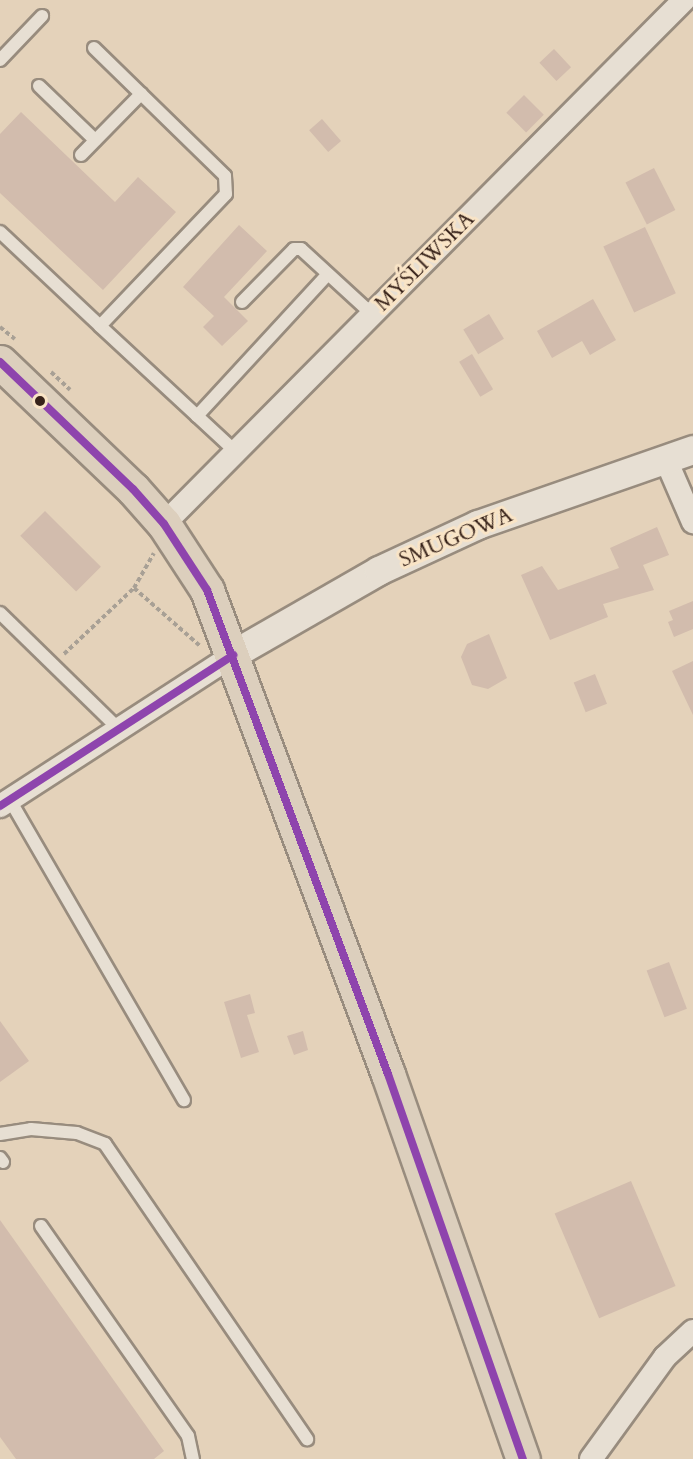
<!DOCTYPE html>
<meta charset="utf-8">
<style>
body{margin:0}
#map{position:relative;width:693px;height:1459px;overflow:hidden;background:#e4d2ba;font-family:Cardo,serif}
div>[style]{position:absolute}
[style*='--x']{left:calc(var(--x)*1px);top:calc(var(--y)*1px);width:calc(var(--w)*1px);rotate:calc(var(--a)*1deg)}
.building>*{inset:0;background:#d2bcad;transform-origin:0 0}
.path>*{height:4px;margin-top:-2px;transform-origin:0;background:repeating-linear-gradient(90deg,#a8a095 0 4.5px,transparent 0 7.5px)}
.roads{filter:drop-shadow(2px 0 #988c7e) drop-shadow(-2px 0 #988c7e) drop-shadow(0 2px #988c7e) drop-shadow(0 -2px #988c7e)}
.service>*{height:12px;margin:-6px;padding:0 6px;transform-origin:6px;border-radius:6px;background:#e7dfd3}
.minor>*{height:22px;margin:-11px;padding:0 11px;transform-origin:11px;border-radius:11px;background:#e7dfd3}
.tertiary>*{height:28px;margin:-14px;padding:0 14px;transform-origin:14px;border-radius:14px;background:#e7dfd3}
.primary>*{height:33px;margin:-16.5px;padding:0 16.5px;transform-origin:16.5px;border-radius:16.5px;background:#dccfbd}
.bus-1>*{height:8px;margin:-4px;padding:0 4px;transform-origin:4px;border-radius:4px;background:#8e44ad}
.dots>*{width:16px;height:16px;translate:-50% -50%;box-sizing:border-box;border:3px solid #f9e4c6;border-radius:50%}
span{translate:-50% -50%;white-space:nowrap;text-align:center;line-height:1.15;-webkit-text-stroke:6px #f9e4c6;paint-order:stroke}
.street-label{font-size:21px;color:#38231a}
</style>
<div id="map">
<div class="building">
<i style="left:554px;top:49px;width:25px;height:20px;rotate:47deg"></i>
<i style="left:524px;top:95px;width:28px;height:25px;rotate:45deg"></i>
<i style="clip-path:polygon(21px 112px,115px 202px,138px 177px,176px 212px,103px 290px,0 193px,0 134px)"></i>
<i style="left:322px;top:119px;width:29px;height:17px;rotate:49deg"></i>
<i style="left:654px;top:168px;width:47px;height:32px;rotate:63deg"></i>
<i style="clip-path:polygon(239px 225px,267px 251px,224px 297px,248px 321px,222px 346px,203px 327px,214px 316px,183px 287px)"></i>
<i style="left:645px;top:227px;width:73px;height:46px;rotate:65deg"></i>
<i style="clip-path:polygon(593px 299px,616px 340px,590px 355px,582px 341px,552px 358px,537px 331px)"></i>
<i style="left:489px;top:314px;width:29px;height:30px;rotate:59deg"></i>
<i style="left:472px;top:354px;width:41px;height:15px;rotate:59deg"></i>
<i style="left:45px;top:511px;width:79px;height:35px;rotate:45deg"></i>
<i style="clip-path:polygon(657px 527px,669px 555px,643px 565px,654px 590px,603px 604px,608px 617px,550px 640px,521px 575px,542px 566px,558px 590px,619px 568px,610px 548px)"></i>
<i style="clip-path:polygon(693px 601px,693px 629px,674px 637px,668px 622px,673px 620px,669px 611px)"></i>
<i style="clip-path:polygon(489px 634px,507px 678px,488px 689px,472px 685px,461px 657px,467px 644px)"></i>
<i style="clip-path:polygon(693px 661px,693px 715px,672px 671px)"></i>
<i style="left:595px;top:674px;width:32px;height:23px;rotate:68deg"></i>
<i style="left:669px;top:962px;width:50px;height:24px;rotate:69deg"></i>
<i style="clip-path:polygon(250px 994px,255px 1013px,247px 1015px,259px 1052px,241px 1058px,224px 1002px)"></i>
<i style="clip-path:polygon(0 1021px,29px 1061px,0 1082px)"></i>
<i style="clip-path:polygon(303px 1031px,308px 1050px,294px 1055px,287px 1036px)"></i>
<i style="left:631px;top:1181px;width:114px;height:83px;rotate:67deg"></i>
<i style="clip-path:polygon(0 1220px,164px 1451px,154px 1459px,16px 1459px,0 1437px)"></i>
</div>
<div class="path">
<i style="--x:0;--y:327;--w:19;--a:39"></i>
<i style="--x:51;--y:372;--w:26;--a:43"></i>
<i style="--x:134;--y:588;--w:88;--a:41.3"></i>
<i style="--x:64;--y:654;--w:96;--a:-43.3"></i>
<i style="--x:134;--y:588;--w:40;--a:-60.3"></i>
</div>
<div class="roads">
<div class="service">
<i style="--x:94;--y:48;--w:183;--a:44.3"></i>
<i style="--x:225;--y:176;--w:18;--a:87"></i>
<i style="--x:226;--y:194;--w:182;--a:133.7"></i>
<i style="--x:100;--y:326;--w:187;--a:42.8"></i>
<i style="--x:0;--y:60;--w:61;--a:-46.3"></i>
<i style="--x:39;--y:86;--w:78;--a:44"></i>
<i style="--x:81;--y:155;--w:86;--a:-45.5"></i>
<i style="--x:0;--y:232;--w:137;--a:43.2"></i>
<i style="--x:242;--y:302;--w:74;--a:-45.5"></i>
<i style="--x:294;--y:249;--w:7;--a:0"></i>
<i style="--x:301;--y:249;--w:98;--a:42.5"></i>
<i style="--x:197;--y:416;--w:193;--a:-47.3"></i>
<i style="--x:0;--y:613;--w:165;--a:44.3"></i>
<i style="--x:10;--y:800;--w:347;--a:59.9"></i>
<i style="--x:0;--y:1134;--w:31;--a:-9"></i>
<i style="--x:31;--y:1129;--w:46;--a:5"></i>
<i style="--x:77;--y:1133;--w:30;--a:21"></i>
<i style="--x:105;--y:1144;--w:358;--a:55.6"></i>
<i style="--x:0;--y:1158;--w:5;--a:53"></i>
<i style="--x:41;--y:1226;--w:256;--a:55"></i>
<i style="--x:188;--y:1436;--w:24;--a:78"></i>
</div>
<div class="minor">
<i style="--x:666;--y:460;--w:68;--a:66.5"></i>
<i style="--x:164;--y:524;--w:738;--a:-45.22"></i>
<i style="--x:0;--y:806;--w:278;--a:-32.9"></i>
<i style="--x:591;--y:1459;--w:126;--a:-54"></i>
<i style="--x:665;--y:1357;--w:38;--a:-43"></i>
</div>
<div class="tertiary">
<i style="--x:233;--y:655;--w:168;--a:-29.9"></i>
<i style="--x:379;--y:571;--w:109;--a:-24.9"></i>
<i style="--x:478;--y:525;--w:228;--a:-19.2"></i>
</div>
<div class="primary">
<i style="--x:0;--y:362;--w:184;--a:43.7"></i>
<i style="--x:133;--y:489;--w:47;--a:48.5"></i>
<i style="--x:164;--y:524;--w:79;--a:56.9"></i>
<i style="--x:207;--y:590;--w:517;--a:69.5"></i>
<i style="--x:388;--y:1074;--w:408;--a:70.7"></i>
</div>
</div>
<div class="bus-1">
<i style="--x:0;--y:362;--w:184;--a:43.7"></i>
<i style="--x:133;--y:489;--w:47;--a:48.5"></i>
<i style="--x:164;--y:524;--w:79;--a:56.9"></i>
<i style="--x:207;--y:590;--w:517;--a:69.5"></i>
<i style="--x:388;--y:1074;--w:408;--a:70.7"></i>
<i style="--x:0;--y:806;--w:278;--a:-32.9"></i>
</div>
<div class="dots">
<i style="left:40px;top:401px;background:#38231a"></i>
</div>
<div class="street-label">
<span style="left:425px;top:262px;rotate:-45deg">MYŚLIWSKA</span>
<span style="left:456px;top:538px;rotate:-23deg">SMUGOWA</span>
</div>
</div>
